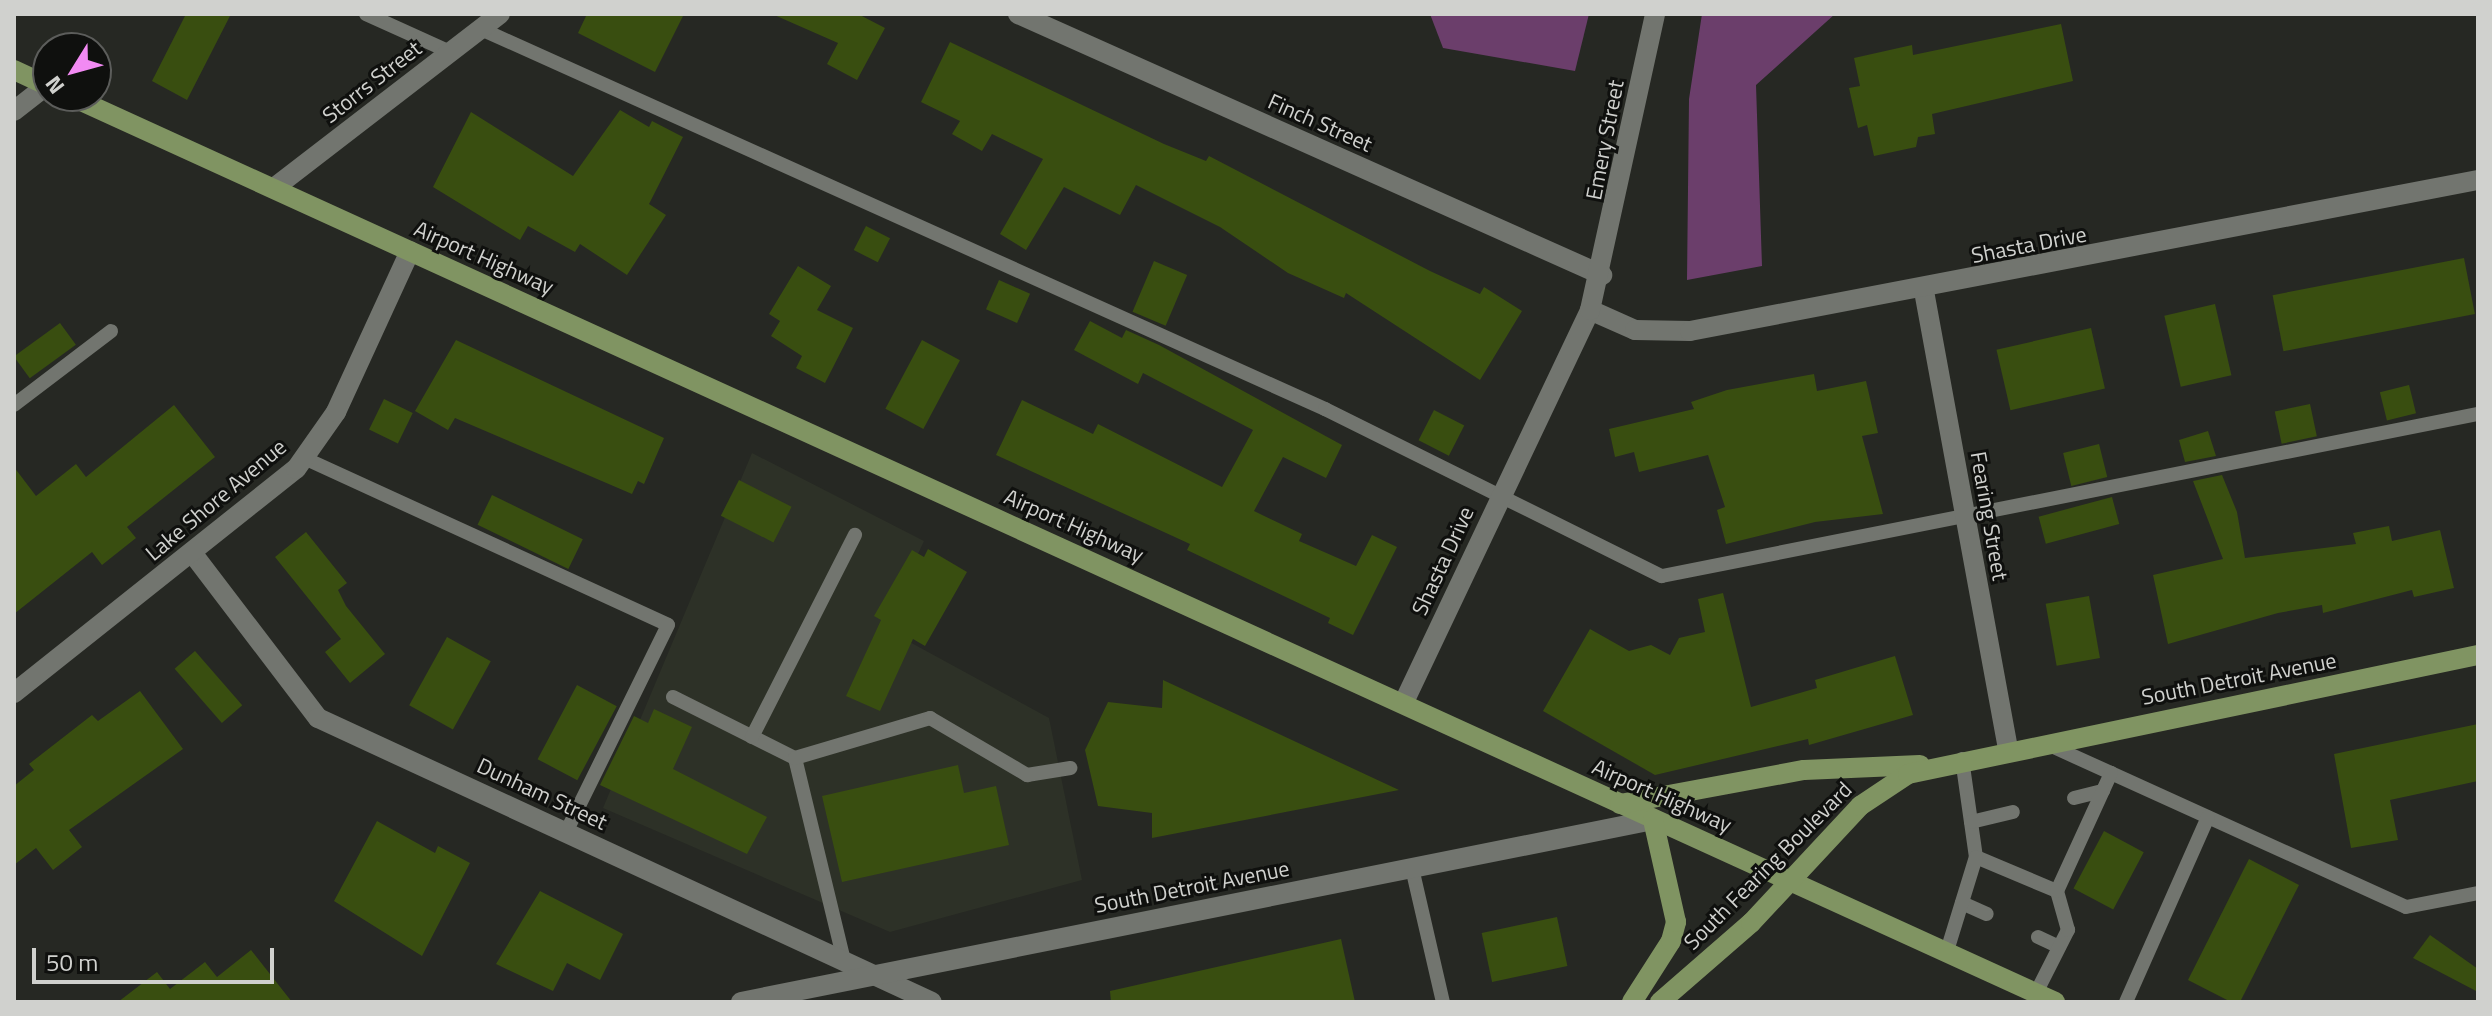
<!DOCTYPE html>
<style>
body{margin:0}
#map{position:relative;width:2492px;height:1016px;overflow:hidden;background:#262823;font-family:"Titillium Web",sans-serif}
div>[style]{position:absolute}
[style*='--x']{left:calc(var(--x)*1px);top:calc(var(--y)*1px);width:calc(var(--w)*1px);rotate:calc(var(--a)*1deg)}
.built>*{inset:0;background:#2d3127}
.forest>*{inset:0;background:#6b3e6b}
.building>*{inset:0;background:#394e10;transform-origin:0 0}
.lane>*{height:14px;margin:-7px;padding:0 7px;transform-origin:7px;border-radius:7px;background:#72756f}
.street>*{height:20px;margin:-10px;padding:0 10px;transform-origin:10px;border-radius:10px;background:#72756f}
.primary>*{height:20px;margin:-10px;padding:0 10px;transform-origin:10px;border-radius:10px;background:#809462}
span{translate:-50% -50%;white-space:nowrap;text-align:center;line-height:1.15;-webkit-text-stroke:6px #0f100e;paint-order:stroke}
.street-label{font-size:22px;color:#d0d1ce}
.frame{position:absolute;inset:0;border:16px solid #d0d1ce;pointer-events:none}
.north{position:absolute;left:32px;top:32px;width:80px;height:80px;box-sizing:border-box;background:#0f100e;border:2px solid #5c5d5b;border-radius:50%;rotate:233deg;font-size:22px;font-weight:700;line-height:32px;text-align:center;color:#d0d1ce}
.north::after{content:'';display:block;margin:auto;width:28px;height:36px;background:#f28af3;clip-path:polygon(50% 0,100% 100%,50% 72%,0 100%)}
.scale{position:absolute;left:32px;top:948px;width:242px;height:36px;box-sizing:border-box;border:4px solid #d0d1ce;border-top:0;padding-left:10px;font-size:24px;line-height:28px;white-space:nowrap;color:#d0d1ce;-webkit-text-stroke:6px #0f100e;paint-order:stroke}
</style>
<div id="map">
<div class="built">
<i style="clip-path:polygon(752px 453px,924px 541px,884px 628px,1049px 718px,1082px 880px,890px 932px,603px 808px)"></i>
</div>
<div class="forest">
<i style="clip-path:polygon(1430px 14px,1589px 14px,1575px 71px,1443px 48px)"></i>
<i style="clip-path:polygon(1702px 14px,1835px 14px,1756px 85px,1762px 266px,1687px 280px,1689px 99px)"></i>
</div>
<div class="building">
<i style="clip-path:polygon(186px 14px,231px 14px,187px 100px,152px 81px)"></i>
<i style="clip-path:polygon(587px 14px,684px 14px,655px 72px,578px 33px)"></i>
<i style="clip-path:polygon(772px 14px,858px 14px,885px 28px,857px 80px,827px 64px,838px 43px)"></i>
<i style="clip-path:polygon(2061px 24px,2073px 81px,1932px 114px,1935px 134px,1918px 137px,1916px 147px,1874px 156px,1867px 125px,1858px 128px,1849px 88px,1860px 86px,1854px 58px,1912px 45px,1913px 55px)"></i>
<i style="clip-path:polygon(950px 42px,1164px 144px,1206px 161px,1209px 156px,1430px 271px,1480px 294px,1484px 287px,1522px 311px,1480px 380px,1346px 293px,1344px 298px,1288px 273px,1220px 227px,1136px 185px,1120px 215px,1064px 187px,1026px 250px,1000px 234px,1043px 159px,992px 134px,982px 151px,952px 134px,960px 121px,921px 102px)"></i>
<i style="clip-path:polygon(620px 110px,649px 127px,652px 121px,683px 137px,649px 204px,666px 215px,627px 275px,580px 244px,575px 252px,528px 226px,520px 240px,433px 187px,471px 112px,573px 176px)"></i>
<i style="left:866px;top:226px;width:27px;height:27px;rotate:27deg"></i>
<i style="left:2464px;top:258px;width:57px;height:195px;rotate:79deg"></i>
<i style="left:1154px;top:261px;width:36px;height:55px;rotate:23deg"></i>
<i style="clip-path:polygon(798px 266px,831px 286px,817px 310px,853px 328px,825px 383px,796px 368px,802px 356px,771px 336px,780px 321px,769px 314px)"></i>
<i style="left:999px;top:280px;width:34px;height:32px;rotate:24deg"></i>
<i style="left:2215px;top:304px;width:73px;height:52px;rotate:77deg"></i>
<i style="clip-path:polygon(1090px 321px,1122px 338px,1126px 330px,1159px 345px,1342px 445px,1326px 478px,1283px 457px,1254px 511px,1302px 534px,1299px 541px,1356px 566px,1372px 535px,1397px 547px,1353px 635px,1328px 623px,1330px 618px,1187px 550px,1190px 544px,996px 455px,1022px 400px,1093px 434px,1098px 424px,1222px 487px,1253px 430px,1143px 373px,1138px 384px,1074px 350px)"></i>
<i style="left:60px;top:323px;width:27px;height:57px;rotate:54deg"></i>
<i style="left:2091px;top:328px;width:62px;height:97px;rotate:77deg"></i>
<i style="clip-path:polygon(456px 340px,664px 438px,644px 484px,638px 481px,632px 494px,455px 418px,448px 430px,415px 411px)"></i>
<i style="left:922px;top:340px;width:43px;height:78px;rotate:28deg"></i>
<i style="clip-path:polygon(1814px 374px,1817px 391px,1866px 381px,1878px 433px,1862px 436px,1883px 514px,1815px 522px,1726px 544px,1717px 510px,1725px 507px,1708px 455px,1639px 472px,1634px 452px,1615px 457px,1609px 429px,1694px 409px,1691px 402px,1727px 390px)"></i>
<i style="left:2409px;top:385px;width:29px;height:30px;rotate:76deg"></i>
<i style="left:384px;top:399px;width:32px;height:34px;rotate:26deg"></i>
<i style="left:2310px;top:404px;width:33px;height:36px;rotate:78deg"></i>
<i style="clip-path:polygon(174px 405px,215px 457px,127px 527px,136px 538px,102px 565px,92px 552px,14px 614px,14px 467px,36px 496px,76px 464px,86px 477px)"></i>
<i style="left:1434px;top:410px;width:34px;height:34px;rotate:27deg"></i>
<i style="clip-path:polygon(2208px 431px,2216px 456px,2185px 462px,2179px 440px)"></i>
<i style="left:2099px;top:444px;width:34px;height:37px;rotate:76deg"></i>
<i style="clip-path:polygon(2222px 475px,2237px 512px,2245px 558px,2356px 544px,2353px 533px,2389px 526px,2392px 541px,2440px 530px,2454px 588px,2414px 597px,2412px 590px,2323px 613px,2322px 605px,2278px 613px,2168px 644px,2153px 575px,2223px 559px,2193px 481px)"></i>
<i style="left:739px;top:480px;width:59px;height:40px;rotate:27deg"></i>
<i style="left:492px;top:495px;width:101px;height:33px;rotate:26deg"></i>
<i style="left:2112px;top:497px;width:28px;height:76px;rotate:75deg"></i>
<i style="clip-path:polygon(306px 532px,347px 583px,338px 590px,346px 606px,385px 654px,350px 683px,325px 652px,341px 639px,275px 557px)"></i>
<i style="clip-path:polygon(928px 549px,967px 572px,925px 646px,913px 639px,880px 711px,846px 696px,881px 620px,874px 616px,912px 550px,924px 557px)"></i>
<i style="clip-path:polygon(1723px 593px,1751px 707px,1817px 688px,1815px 680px,1895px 656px,1913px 715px,1809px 745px,1808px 739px,1655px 775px,1543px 711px,1590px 629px,1629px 651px,1651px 645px,1670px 655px,1679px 638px,1705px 632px,1698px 599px)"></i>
<i style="left:2089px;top:596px;width:63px;height:44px;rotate:80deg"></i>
<i style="left:447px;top:637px;width:50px;height:78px;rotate:29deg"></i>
<i style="left:195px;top:651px;width:72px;height:27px;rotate:49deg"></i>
<i style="clip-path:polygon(1163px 680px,1399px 790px,1152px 838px,1152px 813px,1098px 806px,1085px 750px,1108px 702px,1162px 708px)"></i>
<i style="left:577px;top:685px;width:45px;height:84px;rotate:28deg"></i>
<i style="clip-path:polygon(140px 691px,183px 749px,69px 830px,82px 847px,53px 870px,36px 848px,14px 865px,14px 786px,34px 770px,29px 764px,92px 715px,98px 721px)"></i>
<i style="clip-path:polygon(654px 709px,692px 727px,673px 769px,767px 817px,747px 854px,600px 785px,634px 716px,648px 723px)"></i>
<i style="clip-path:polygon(2478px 724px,2478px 781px,2390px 800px,2398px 840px,2351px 848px,2334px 754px)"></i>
<i style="clip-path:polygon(958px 765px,964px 793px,996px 786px,1009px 845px,842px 882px,822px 796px)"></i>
<i style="clip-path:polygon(377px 821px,435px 853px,438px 846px,470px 863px,422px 956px,334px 901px)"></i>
<i style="left:2104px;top:831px;width:45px;height:65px;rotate:28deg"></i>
<i style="clip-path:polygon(2249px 859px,2299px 885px,2240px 1002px,2231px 1002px,2188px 980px)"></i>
<i style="clip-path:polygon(540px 891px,623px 934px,600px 980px,567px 963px,553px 991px,496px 964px)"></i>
<i style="left:1557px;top:917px;width:50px;height:77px;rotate:78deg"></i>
<i style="clip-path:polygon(2430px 935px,2478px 969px,2478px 992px,2413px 958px)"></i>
<i style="clip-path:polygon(1341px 939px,1355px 1002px,1111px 1002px,1110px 991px)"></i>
<i style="clip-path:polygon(251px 950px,292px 1002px,118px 1002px,157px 972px,170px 989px,205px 962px,217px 977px)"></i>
</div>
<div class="lane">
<i style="--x:366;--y:14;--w:92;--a:24.3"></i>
<i style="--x:481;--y:29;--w:926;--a:24.24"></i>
<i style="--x:1325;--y:409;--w:376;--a:26.4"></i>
<i style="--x:1662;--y:576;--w:832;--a:-11.23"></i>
<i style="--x:14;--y:405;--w:122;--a:-37.3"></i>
<i style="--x:304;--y:458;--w:400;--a:24.6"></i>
<i style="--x:668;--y:625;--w:231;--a:116.2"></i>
<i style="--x:673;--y:697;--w:136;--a:26.6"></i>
<i style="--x:795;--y:758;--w:209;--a:76.4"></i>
<i style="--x:752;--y:737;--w:227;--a:-63"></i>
<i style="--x:2047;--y:744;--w:394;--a:24.4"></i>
<i style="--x:2406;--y:907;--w:73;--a:-11"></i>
<i style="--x:795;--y:758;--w:141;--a:-16.5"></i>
<i style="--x:930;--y:718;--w:113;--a:30.4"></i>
<i style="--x:1027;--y:775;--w:44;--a:-9.2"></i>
<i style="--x:1962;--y:759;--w:99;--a:81.9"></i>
<i style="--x:1976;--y:857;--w:88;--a:22.8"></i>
<i style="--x:2074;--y:798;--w:30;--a:-14"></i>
<i style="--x:1971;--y:822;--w:43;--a:-13.4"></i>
<i style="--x:1412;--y:868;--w:138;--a:77"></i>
<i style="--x:1962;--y:903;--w:27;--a:24"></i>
<i style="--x:2038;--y:937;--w:23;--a:25"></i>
<i style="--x:1947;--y:951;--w:98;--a:-72.9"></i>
<i style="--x:2036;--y:993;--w:71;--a:-63.1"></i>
<i style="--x:2068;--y:930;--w:41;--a:-105.8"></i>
<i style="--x:2057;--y:891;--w:130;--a:-65.4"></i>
<i style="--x:2126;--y:1002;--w:202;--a:-66.1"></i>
</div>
<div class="street">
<i style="--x:1018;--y:14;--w:640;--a:24.08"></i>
<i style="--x:14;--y:111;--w:42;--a:-38.2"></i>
<i style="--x:274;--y:188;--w:285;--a:-37.6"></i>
<i style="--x:1924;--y:291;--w:466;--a:79.6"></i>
<i style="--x:1590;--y:310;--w:49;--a:24"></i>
<i style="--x:1635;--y:330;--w:55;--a:1"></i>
<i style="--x:1690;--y:331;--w:802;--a:-10.85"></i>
<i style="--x:193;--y:554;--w:206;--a:52.7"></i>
<i style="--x:318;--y:718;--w:676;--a:24.82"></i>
<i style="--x:14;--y:693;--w:360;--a:-38.5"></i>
<i style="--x:296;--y:469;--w:70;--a:-54.9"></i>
<i style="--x:336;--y:412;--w:177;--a:-65.3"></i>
<i style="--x:1404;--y:702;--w:434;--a:-64.6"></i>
<i style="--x:1590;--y:310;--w:303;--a:-77.6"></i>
<i style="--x:741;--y:1002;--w:930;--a:-11.29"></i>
</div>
<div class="primary">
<i style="--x:14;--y:70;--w:38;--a:25"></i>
<i style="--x:70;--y:96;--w:2182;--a:24.53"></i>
<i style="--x:1620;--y:804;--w:187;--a:-10.5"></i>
<i style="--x:1804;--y:770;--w:116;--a:-2.5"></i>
<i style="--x:1632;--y:1002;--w:72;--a:-57.4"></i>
<i style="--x:1671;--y:941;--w:20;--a:-75"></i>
<i style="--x:1676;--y:922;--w:105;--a:-102.7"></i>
<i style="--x:1660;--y:1002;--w:121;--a:-41"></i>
<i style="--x:1751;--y:923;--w:160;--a:-47"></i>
<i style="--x:1860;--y:806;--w:58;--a:-33.7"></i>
<i style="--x:1908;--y:774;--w:582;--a:-11.79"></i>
</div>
<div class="street-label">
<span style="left:372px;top:82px;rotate:-38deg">Storrs Street</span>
<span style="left:1320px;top:123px;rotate:24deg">Finch Street</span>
<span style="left:1605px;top:140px;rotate:-79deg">Emery Street</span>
<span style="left:2029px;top:245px;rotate:-11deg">Shasta Drive</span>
<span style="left:484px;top:258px;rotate:24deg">Airport Highway</span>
<span style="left:216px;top:500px;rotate:-40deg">Lake Shore Avenue</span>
<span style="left:1989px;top:516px;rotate:80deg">Fearing Street</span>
<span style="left:1074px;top:526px;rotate:24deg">Airport Highway</span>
<span style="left:1443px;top:561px;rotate:-65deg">Shasta Drive</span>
<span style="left:2239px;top:679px;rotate:-11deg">South Detroit Avenue</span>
<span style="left:542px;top:794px;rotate:25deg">Dunham Street</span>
<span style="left:1662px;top:796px;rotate:24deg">Airport Highway</span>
<span style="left:1768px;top:866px;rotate:-45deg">South Fearing Boulevard</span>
<span style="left:1192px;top:887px;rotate:-11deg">South Detroit Avenue</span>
</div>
<div class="frame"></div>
<div class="north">N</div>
<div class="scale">50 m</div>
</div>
